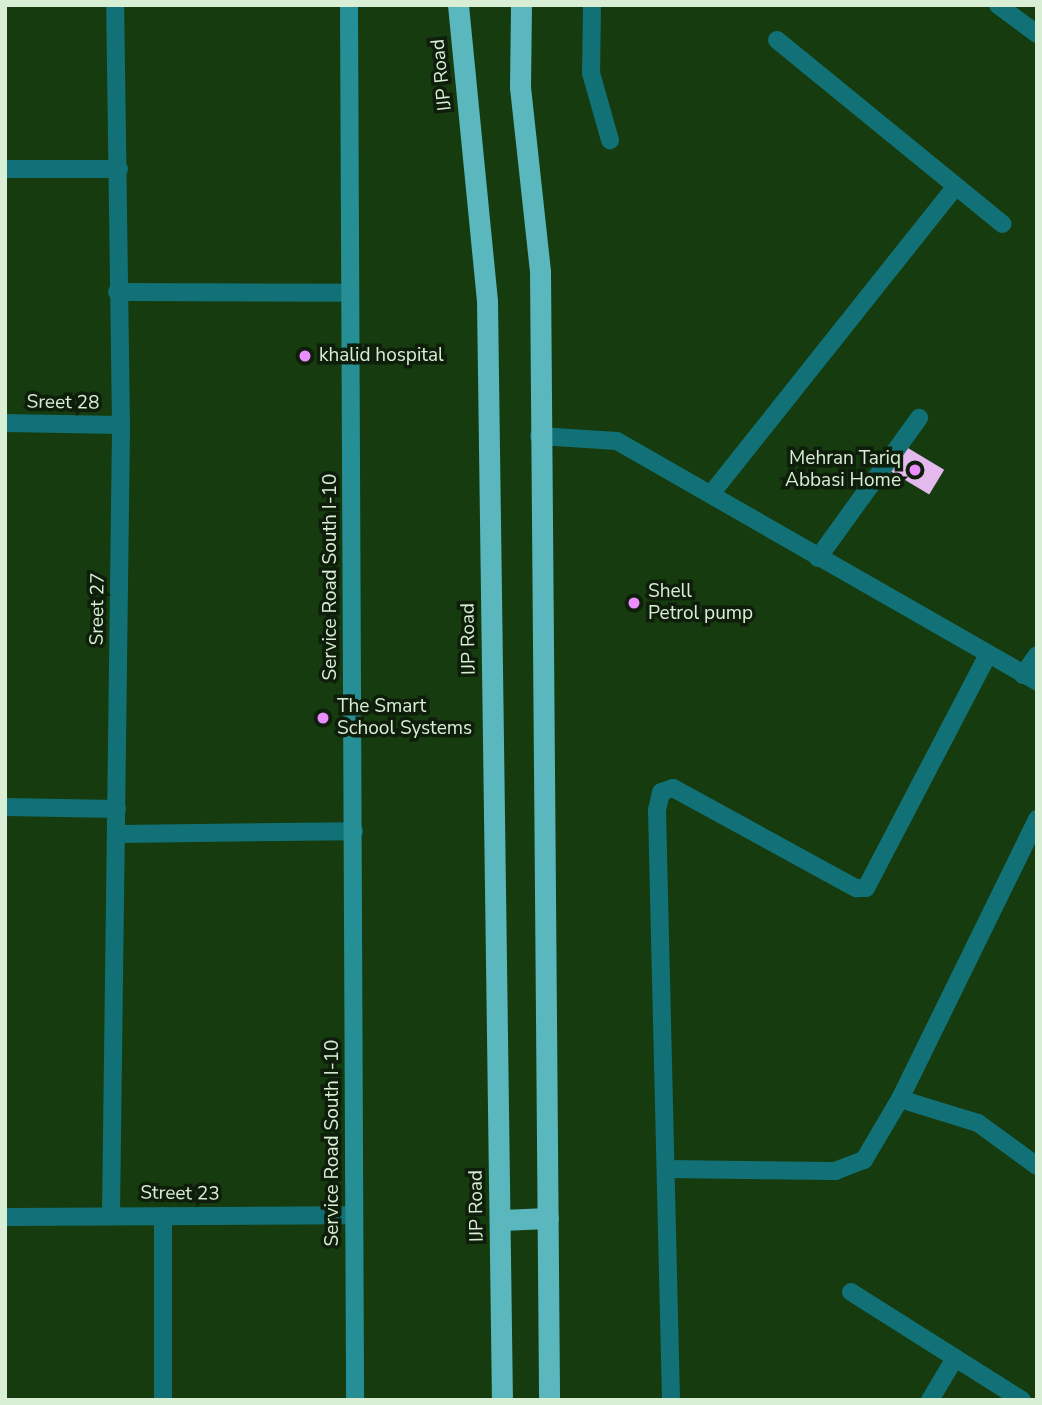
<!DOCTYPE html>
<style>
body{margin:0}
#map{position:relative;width:1042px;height:1405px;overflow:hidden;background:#153b0e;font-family:"Nunito Sans",sans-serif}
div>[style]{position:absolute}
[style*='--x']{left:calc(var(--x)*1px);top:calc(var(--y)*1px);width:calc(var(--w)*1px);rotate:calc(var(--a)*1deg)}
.building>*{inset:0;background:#e4b9ed;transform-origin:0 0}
.street>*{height:18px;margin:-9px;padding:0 9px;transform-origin:9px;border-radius:9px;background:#127176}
.secondary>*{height:18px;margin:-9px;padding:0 9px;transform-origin:9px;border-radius:9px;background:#258f95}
.highway>*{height:21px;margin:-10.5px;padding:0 10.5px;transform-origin:10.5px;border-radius:10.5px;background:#59b7bd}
.dots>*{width:19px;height:19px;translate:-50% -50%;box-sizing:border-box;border:4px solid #0e1e0b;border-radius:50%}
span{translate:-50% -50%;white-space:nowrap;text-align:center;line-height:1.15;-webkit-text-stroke:7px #0e1e0b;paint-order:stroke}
.street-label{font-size:19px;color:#d9efd5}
.poi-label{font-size:19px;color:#d9efd5}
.left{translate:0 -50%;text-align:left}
.right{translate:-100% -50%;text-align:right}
.frame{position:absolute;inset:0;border:7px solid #d9efd5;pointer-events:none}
</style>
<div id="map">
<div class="building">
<i style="left:903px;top:445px;width:48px;height:29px;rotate:31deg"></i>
</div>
<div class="street">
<i style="--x:592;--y:5;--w:68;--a:90.8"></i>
<i style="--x:591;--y:73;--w:70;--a:74.2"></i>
<i style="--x:998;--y:5;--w:49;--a:36.6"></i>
<i style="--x:777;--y:40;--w:291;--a:39.2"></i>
<i style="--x:5;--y:169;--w:114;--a:0"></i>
<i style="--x:117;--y:292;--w:233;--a:0.2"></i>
<i style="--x:5;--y:423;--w:116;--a:1"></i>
<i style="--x:539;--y:436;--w:78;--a:3.7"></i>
<i style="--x:617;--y:441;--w:484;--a:29.8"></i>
<i style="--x:711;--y:494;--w:391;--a:-51.5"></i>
<i style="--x:818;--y:558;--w:173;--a:-54.2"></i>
<i style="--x:1023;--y:675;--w:24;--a:-55"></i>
<i style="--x:5;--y:807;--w:112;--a:1"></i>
<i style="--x:119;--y:834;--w:235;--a:-0.7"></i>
<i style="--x:900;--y:1099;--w:82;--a:17.1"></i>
<i style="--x:978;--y:1123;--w:73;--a:36.1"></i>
<i style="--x:667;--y:1169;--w:168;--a:0.7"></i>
<i style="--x:835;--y:1171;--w:31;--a:-21"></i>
<i style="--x:864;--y:1160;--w:71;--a:-59.5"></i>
<i style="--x:900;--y:1099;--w:312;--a:-63.9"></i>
<i style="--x:111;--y:1214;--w:789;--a:-89.27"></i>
<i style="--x:121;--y:425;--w:420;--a:-90.8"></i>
<i style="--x:163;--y:1216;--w:184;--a:90"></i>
<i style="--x:5;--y:1217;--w:348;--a:-0.3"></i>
<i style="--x:851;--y:1292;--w:202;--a:32.3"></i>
<i style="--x:671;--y:1400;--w:590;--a:-91.36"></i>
<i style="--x:657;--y:810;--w:18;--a:-77"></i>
<i style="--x:661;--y:792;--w:13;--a:-18"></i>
<i style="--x:673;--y:788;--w:209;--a:28.7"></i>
<i style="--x:856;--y:888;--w:10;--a:0"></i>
<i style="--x:866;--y:888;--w:261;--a:-62.4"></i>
<i style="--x:930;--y:1400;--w:49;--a:-59.2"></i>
</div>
<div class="secondary">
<i style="--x:349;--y:5;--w:1395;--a:89.75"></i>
</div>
<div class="highway">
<i style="--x:458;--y:5;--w:297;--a:84.4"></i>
<i style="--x:487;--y:301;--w:1099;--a:89.22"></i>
<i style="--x:521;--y:5;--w:82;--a:90.7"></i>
<i style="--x:520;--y:87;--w:185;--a:83.8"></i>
<i style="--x:540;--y:271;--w:1129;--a:89.54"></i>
<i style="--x:500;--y:1220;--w:48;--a:-2.4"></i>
</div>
<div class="dots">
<i style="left:305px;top:356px;background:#ea8dfd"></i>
<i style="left:915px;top:470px;background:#ea8dfd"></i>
<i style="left:634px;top:603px;background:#ea8dfd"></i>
<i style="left:323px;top:718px;background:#ea8dfd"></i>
</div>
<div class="street-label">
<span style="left:442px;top:75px;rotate:-96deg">IJP Road</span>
<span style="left:63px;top:403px;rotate:1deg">Sreet 28</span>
<span style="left:331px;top:577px;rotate:-90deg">Service Road South I-10</span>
<span style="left:98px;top:609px;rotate:-89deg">Sreet 27</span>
<span style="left:469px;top:639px;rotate:-91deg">IJP Road</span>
<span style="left:333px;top:1143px;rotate:-90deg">Service Road South I-10</span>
<span style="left:180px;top:1194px;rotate:1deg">Street 23</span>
<span style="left:477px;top:1206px;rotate:-91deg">IJP Road</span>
</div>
<div class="poi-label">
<span class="left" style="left:319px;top:356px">khalid hospital</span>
<span class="right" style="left:901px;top:470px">Mehran Tariq<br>Abbasi Home</span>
<span class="left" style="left:648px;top:603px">Shell<br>Petrol pump</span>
<span class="left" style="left:337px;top:718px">The Smart<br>School Systems</span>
</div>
<div class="frame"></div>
</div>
